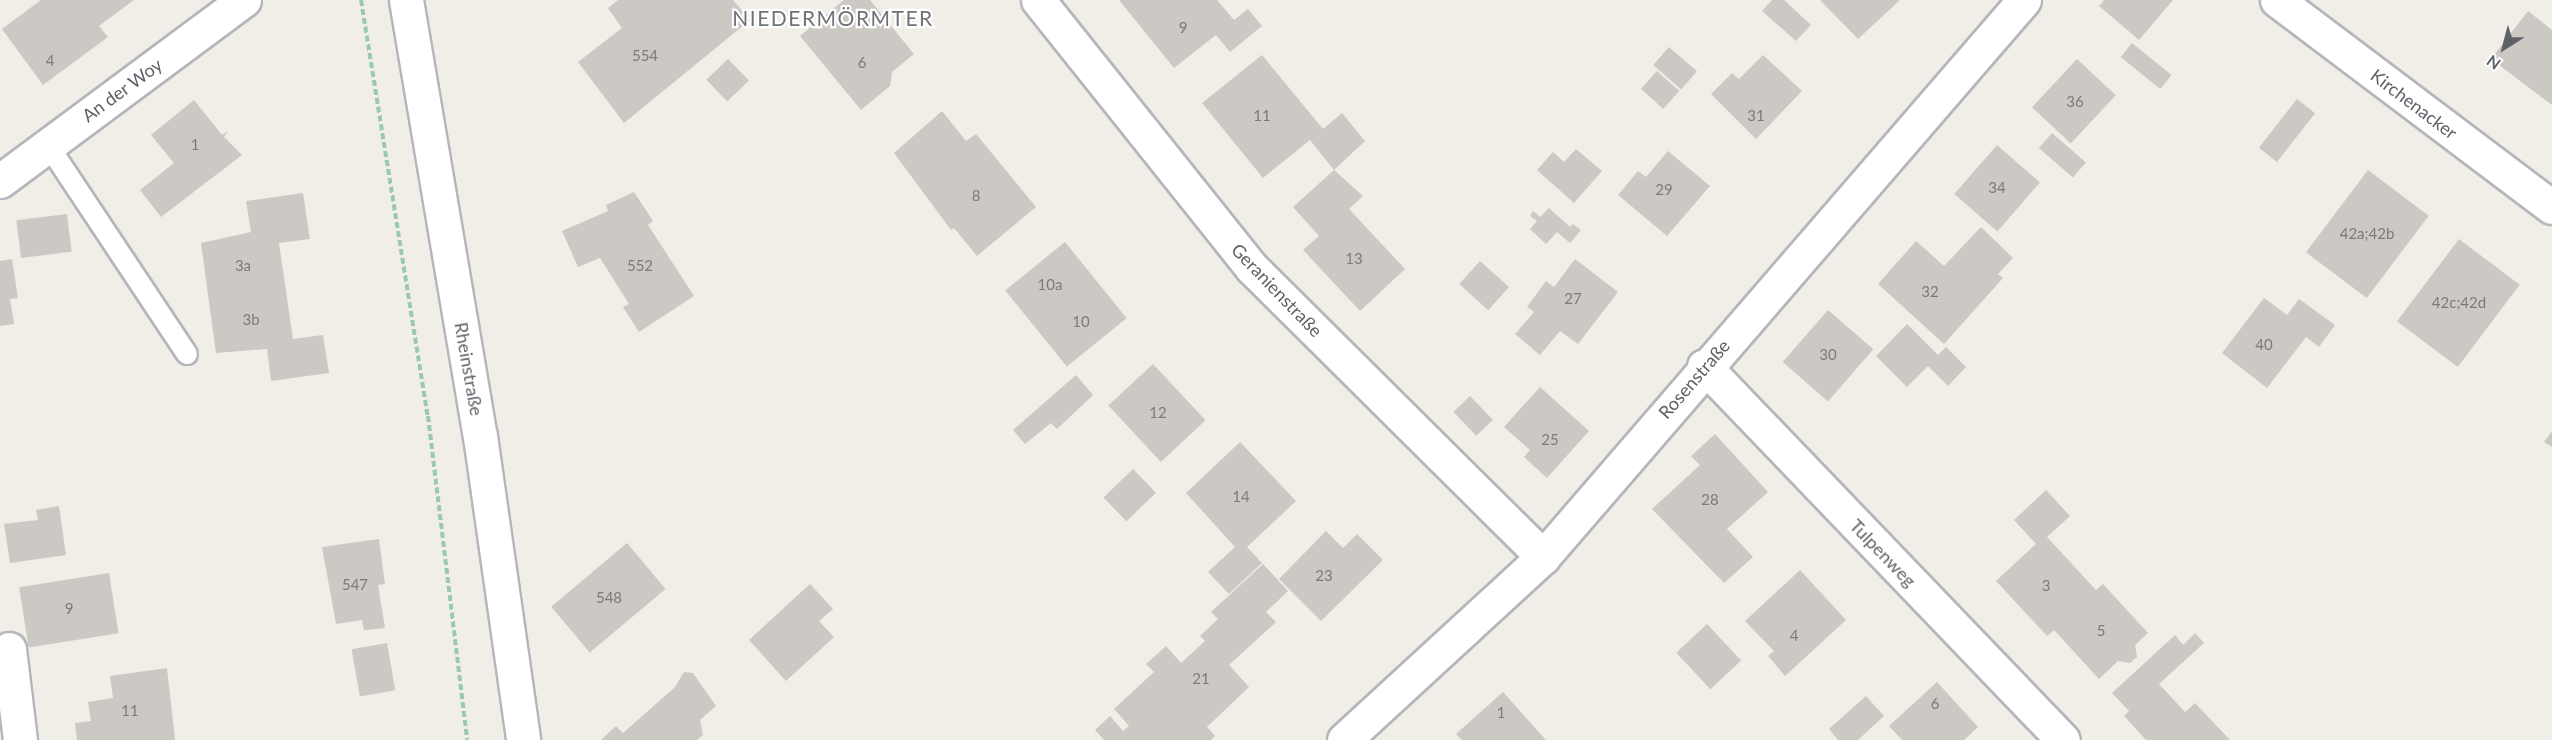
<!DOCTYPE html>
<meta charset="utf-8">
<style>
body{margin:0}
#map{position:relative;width:2552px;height:740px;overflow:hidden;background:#f0eee6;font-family:Lato,sans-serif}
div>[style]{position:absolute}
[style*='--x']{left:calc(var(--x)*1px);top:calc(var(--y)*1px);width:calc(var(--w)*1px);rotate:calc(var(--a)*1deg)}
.building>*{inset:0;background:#ccc8c3;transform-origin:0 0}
.path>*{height:4px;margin-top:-2px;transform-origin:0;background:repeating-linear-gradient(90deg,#9bc9aa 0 6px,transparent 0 9px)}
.roads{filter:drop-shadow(2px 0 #b4b6bb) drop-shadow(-2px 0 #b4b6bb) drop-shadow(0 2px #b4b6bb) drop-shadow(0 -2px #b4b6bb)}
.service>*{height:20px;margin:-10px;padding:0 10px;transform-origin:10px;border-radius:10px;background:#fff}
.minor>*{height:33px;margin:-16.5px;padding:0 16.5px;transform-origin:16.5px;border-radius:16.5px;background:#fff}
.secondary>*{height:33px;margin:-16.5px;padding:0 16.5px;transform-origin:16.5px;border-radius:16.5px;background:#fff}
span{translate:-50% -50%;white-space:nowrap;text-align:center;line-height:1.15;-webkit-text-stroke:4.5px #fff;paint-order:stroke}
.number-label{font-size:15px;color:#7a7b7e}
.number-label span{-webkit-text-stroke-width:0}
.street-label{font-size:18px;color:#5e6167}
.quarter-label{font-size:21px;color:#6f7379;letter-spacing:1.5px}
.north{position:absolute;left:2474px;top:18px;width:60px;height:60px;-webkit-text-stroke:4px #fff;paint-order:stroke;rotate:216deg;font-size:16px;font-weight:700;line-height:24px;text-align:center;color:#5e6167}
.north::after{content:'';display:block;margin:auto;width:21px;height:27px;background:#5e6167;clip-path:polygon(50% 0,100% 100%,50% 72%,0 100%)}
</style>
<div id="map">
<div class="building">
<i style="clip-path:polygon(41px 0,134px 0,99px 26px,108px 37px,43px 85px,2px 29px)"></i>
<i style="clip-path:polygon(618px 0,733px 0,750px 20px,624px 123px,578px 62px,622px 28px,608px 8px)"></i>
<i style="clip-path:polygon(844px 0,870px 0,914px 54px,892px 72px,890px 86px,861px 110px,800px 36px)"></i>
<i style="clip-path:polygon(1119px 0,1217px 0,1234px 20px,1248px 9px,1262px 26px,1230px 52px,1216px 35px,1174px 68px)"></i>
<i style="clip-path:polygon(1772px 0,1784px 0,1811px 25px,1796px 41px,1762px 11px)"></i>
<i style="clip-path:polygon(1820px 0,1900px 0,1858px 39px)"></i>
<i style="clip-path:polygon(2104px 0,2173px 0,2139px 40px,2099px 6px)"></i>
<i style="clip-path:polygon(2528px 11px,2552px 30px,2552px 105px,2491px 59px)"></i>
<i style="left:2132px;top:43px;width:51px;height:18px;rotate:39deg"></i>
<i style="left:1669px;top:47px;width:37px;height:24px;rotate:41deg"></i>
<i style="clip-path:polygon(1262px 55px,1323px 129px,1342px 113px,1365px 141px,1334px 170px,1310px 140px,1263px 178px,1202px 103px)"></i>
<i style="clip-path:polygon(1763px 55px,1802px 91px,1756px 139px,1711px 94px,1732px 73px,1739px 79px)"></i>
<i style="left:728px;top:59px;width:30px;height:30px;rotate:46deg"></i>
<i style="left:2077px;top:59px;width:53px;height:66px;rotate:43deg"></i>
<i style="left:1657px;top:71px;width:30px;height:24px;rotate:42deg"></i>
<i style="left:2297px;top:99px;width:23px;height:62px;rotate:38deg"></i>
<i style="clip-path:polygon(194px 100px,222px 135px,228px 131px,224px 137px,242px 155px,161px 217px,140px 190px,174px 163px,151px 135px)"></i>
<i style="clip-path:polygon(942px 111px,966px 141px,976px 134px,1036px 207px,977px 256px,954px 228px,951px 230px,894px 153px)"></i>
<i style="left:2052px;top:133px;width:45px;height:20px;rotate:41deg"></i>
<i style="left:1997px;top:145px;width:57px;height:65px;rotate:41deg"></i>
<i style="clip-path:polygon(1576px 149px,1602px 171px,1574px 203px,1537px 170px,1553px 152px,1564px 162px)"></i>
<i style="clip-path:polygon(1668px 151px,1710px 186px,1667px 236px,1618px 195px,1638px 171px,1646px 177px)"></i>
<i style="clip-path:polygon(1334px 170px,1363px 196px,1349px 209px,1405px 269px,1360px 311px,1303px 250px,1319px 236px,1293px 207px)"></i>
<i style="left:2368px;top:170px;width:76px;height:103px;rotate:37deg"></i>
<i style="clip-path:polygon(634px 192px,653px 221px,648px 225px,694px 296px,639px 332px,623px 307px,629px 304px,600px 258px,578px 267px,562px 231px,608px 211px,606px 205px)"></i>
<i style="clip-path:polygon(303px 193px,310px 239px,279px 243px,293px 339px,323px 335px,329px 373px,271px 381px,267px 349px,216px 353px,201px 243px,251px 232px,246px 201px)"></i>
<i style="clip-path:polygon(1549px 208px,1570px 227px,1573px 224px,1581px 230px,1570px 243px,1557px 232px,1546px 244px,1530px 229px,1537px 221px,1530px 216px,1533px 211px,1540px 217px)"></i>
<i style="left:67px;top:214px;width:38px;height:51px;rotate:83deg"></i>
<i style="clip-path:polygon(1981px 227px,2013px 258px,1998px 274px,2003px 278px,1944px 344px,1878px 284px,1916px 241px,1944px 266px)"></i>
<i style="left:2459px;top:239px;width:76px;height:103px;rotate:37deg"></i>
<i style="left:1065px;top:242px;width:98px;height:77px;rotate:51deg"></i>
<i style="clip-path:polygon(12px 259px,18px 298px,10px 299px,14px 324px,0 326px,0 261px)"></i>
<i style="clip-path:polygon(1575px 259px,1618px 292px,1578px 344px,1560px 331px,1540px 355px,1515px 334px,1534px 312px,1527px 307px,1546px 281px,1554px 287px)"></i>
<i style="left:1480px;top:261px;width:39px;height:31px;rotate:42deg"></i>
<i style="clip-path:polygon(2264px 298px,2287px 315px,2299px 299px,2335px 325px,2319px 347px,2306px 337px,2267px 388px,2222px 353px)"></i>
<i style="left:1828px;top:310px;width:60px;height:69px;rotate:41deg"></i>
<i style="clip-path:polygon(1907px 324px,1938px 355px,1946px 347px,1966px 367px,1948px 386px,1928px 366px,1907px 387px,1876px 356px)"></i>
<i style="left:1153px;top:364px;width:77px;height:61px;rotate:47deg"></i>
<i style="clip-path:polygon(1076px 375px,1093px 395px,1057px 429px,1051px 423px,1025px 444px,1013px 430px)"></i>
<i style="clip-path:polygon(1540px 387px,1589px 431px,1547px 478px,1524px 457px,1530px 450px,1504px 427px)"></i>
<i style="left:1470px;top:396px;width:33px;height:23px;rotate:46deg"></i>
<i style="clip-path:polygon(2552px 431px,2552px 447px,2544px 442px)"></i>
<i style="clip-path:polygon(1715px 434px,1768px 492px,1727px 529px,1753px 557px,1724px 583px,1652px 509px,1700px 465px,1691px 456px)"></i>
<i style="clip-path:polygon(1240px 442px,1296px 501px,1247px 547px,1262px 563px,1229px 594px,1208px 572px,1235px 547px,1186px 493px)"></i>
<i style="left:1133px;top:469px;width:33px;height:41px;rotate:46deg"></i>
<i style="clip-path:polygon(2046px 490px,2070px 516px,2047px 537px,2096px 590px,2103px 584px,2148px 633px,2135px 645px,2137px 657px,2130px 663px,2118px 661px,2099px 679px,2054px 630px,2047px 636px,1996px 581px,2036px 544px,2014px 520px)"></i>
<i style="clip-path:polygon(59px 506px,66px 555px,10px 563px,4px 524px,38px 520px,36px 510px)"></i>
<i style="clip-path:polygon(1326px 531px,1343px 548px,1357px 534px,1383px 560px,1321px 621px,1279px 579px)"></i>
<i style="clip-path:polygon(379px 539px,385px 584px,378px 585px,385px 628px,364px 630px,362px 620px,336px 624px,322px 547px)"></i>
<i style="left:627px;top:543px;width:60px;height:99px;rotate:50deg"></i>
<i style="clip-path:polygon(1263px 564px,1288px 591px,1266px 612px,1276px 622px,1229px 665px,1249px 687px,1207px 727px,1215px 736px,1211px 740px,1104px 740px,1095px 730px,1110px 716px,1123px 731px,1129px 726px,1114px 709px,1154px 672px,1146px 664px,1166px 646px,1181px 663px,1205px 641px,1200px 636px,1218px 619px,1211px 612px)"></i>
<i style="clip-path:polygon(1800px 570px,1846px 620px,1785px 676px,1768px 656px,1774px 651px,1745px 621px)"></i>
<i style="left:109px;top:573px;width:61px;height:91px;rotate:81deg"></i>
<i style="clip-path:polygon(810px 584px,833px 609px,819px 621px,834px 637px,786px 681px,749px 640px)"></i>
<i style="left:1707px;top:624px;width:50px;height:42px;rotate:47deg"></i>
<i style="clip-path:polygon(2195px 633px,2204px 643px,2159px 684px,2185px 712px,2195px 703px,2230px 740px,2146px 740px,2124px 716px,2129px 711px,2112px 693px,2175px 635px,2183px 645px)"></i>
<i style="left:387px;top:643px;width:48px;height:36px;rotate:80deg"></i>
<i style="clip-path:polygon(167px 668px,175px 740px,77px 740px,75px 723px,91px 721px,88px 702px,113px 698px,110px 676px)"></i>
<i style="clip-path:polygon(684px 672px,693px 673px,716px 706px,700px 720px,703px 735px,697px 740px,601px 740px,616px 726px,623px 733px,675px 687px)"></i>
<i style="clip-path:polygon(1937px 682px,1978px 727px,1964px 740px,1902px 740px,1889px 726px)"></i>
<i style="clip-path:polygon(1503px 692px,1546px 740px,1462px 740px,1456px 734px)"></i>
<i style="clip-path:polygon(1866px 696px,1884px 716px,1858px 740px,1838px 740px,1829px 729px)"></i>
</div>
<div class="path">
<i style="--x:361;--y:0;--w:421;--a:80.9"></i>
<i style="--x:428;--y:416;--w:326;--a:83.1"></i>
</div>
<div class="roads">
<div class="service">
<i style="--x:48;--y:145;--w:251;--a:56.4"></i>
</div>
<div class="minor">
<i style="--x:1038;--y:0;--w:342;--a:51.4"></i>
<i style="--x:1251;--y:267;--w:412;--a:44.8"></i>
<i style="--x:2277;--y:0;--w:344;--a:37"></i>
<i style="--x:0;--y:181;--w:304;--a:-36.6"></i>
<i style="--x:1704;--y:366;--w:518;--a:46.17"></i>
<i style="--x:9;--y:649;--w:92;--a:83.1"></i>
<i style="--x:1344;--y:740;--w:270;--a:-42.6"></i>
<i style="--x:1543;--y:557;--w:736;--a:-49.19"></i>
</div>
<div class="secondary">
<i style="--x:406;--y:0;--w:442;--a:80.4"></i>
<i style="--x:480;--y:436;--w:307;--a:81.9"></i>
</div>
</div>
<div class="number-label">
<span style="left:1183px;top:28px">9</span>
<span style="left:645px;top:56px">554</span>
<span style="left:50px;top:61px">4</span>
<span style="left:862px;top:63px">6</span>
<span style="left:2075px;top:102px">36</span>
<span style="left:1262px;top:116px">11</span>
<span style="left:1756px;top:116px">31</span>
<span style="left:195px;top:145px">1</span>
<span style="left:1997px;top:188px">34</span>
<span style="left:1664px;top:190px">29</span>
<span style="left:976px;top:196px">8</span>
<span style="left:2367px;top:234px">42a;42b</span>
<span style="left:1354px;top:259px">13</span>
<span style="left:243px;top:266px">3a</span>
<span style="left:640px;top:266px">552</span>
<span style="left:1050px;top:285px">10a</span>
<span style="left:1930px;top:292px">32</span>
<span style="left:1573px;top:299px">27</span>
<span style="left:2459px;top:303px">42c;42d</span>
<span style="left:251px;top:320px">3b</span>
<span style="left:1081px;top:322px">10</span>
<span style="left:2264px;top:345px">40</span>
<span style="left:1828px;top:355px">30</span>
<span style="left:1158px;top:413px">12</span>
<span style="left:1550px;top:440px">25</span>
<span style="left:1241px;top:497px">14</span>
<span style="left:1710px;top:500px">28</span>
<span style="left:1324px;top:576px">23</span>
<span style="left:355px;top:585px">547</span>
<span style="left:2046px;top:586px">3</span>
<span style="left:609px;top:598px">548</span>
<span style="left:69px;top:609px">9</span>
<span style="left:2101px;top:631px">5</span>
<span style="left:1794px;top:636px">4</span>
<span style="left:1201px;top:679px">21</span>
<span style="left:1935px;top:704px">6</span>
<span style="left:130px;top:711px">11</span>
<span style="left:1501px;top:713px">1</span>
</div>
<div class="street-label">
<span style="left:122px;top:90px;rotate:-36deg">An der Woy</span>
<span style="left:2414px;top:104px;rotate:37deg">Kirchenacker</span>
<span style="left:1277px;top:290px;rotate:46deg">Geranienstraße</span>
<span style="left:469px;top:369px;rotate:80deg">Rheinstraße</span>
<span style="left:1694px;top:379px;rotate:-49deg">Rosenstraße</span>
<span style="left:1883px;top:553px;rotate:46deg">Tulpenweg</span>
</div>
<div class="quarter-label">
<span style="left:833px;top:18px">NIEDERMÖRMTER</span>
</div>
<div class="north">N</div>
</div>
